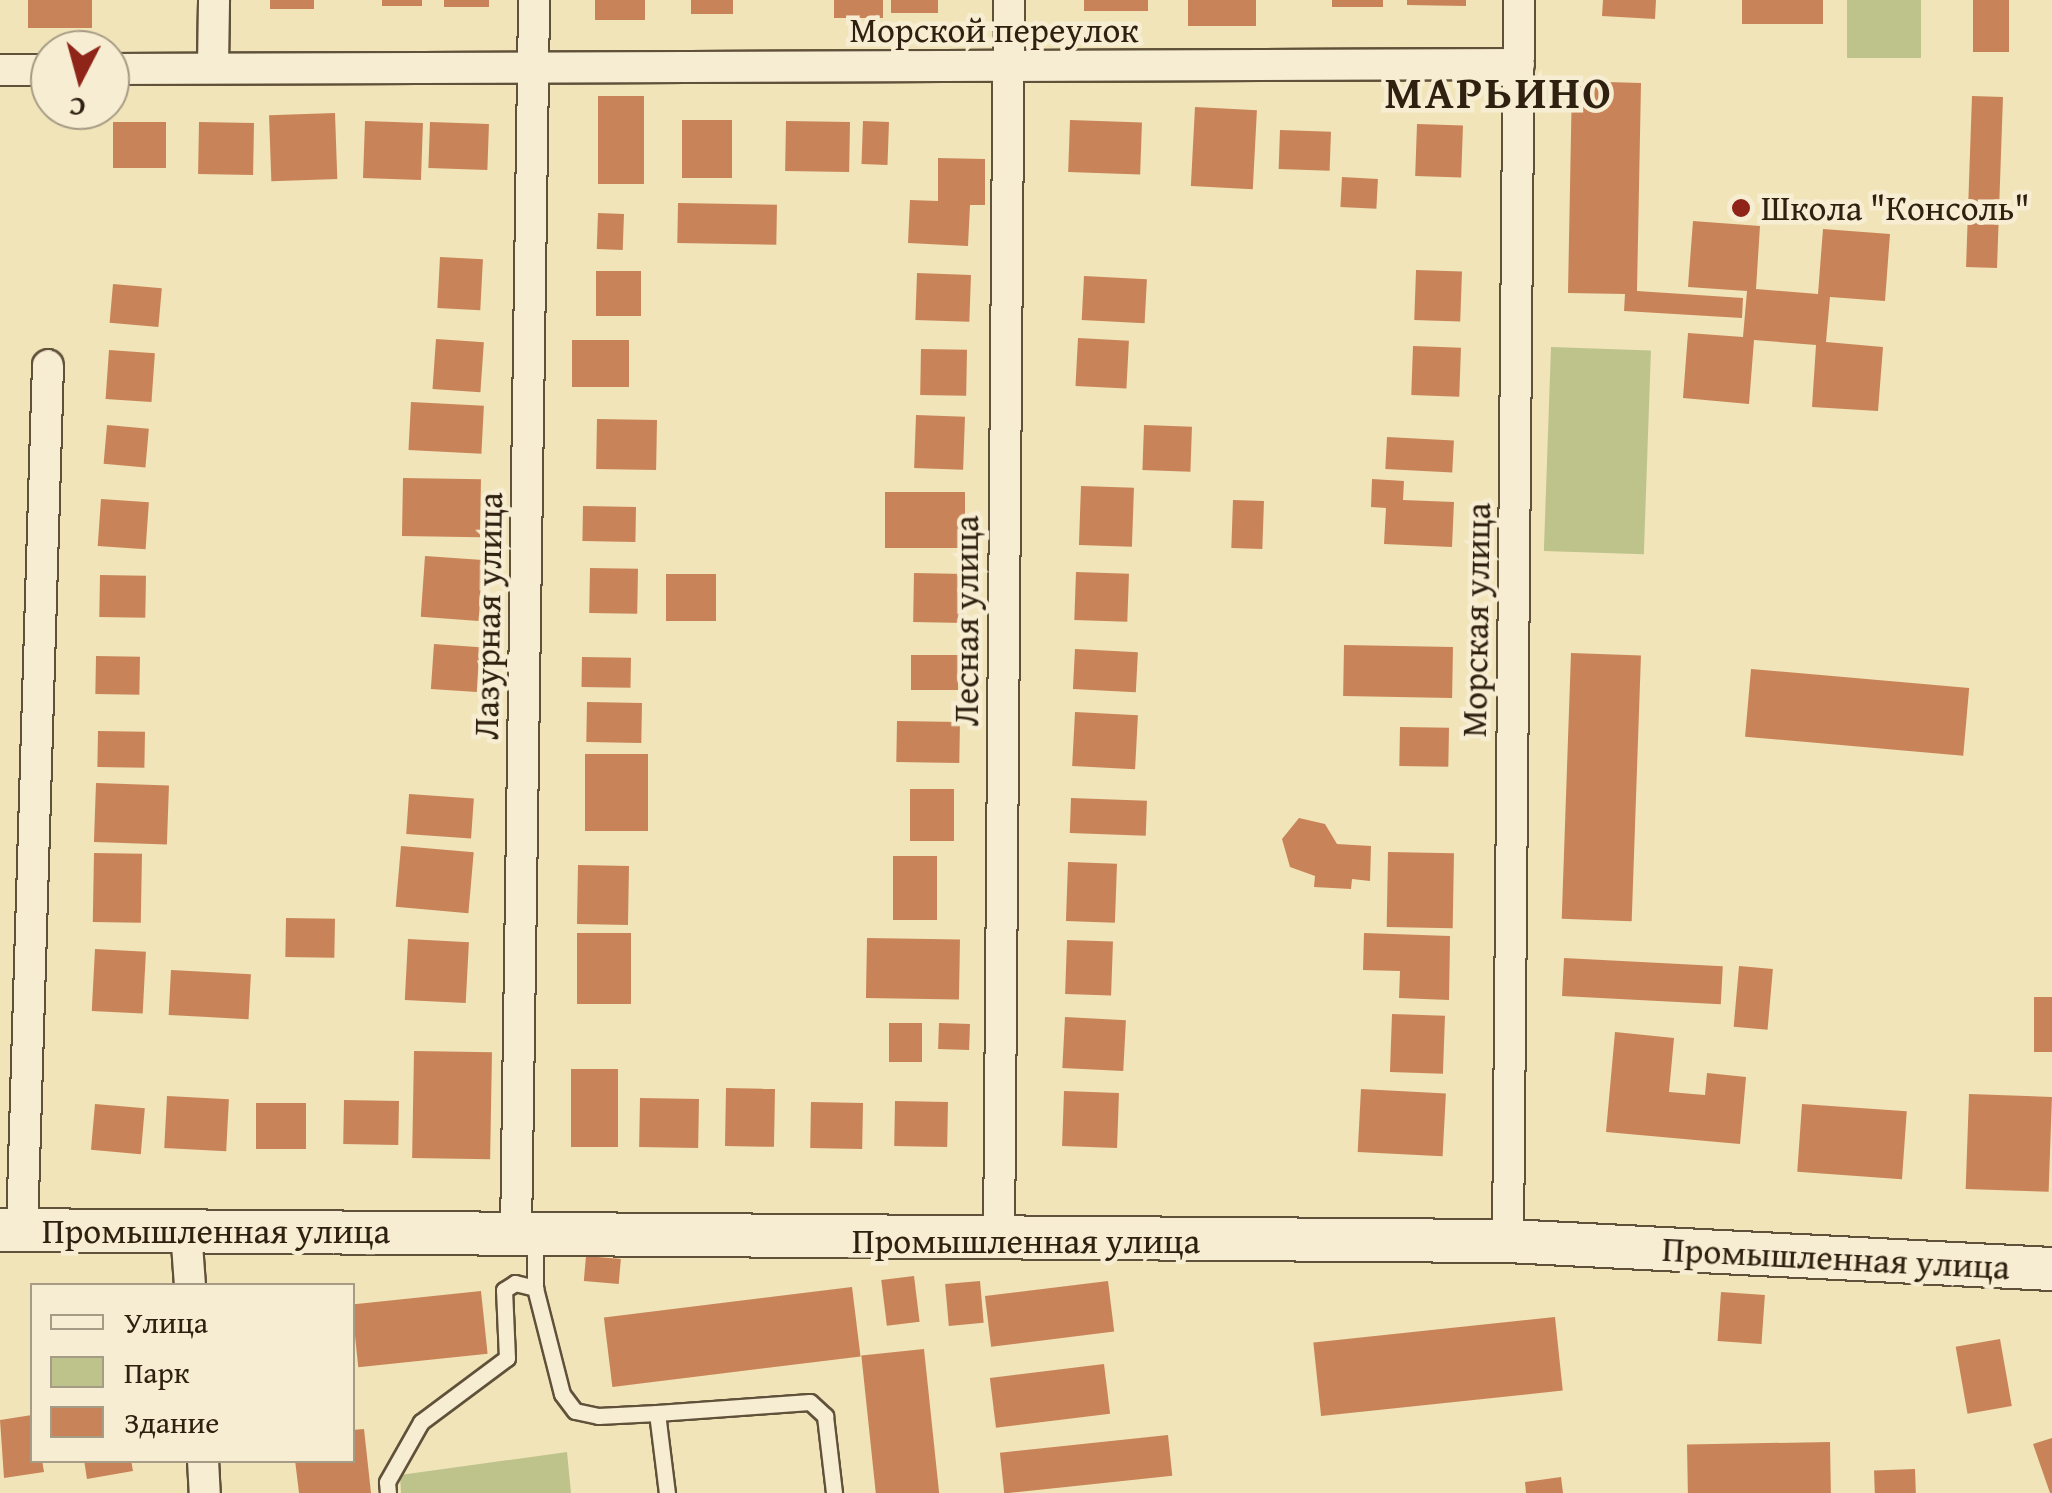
<!DOCTYPE html>
<meta charset="utf-8">
<style>
body{margin:0}
#map{position:relative;width:2052px;height:1493px;overflow:hidden;background:#f1e4b9;font-family:"Gentium Book Plus",serif}
div>[style]{position:absolute}
[style*='--x']{left:calc(var(--x)*1px);top:calc(var(--y)*1px);width:calc(var(--w)*1px);rotate:calc(var(--a)*1deg)}
.green>*{inset:0;background:#bec38c;transform-origin:0 0}
.building>*{inset:0;background:#c88458;transform-origin:0 0}
.roads{filter:drop-shadow(2px 0 #60513a) drop-shadow(-2px 0 #60513a) drop-shadow(0 2px #60513a) drop-shadow(0 -2px #60513a)}
.lane>*{height:15px;margin:-7.5px;padding:0 7.5px;transform-origin:7.5px;border-radius:7.5px;background:#f6edd2}
.street>*{height:30px;margin:-15px;padding:0 15px;transform-origin:15px;border-radius:15px;background:#f6edd2}
.secondary>*{height:42px;margin:-21px;padding:0 21px;transform-origin:21px;border-radius:21px;background:#f6edd2}
.dots>*{width:28px;height:28px;translate:-50% -50%;box-sizing:border-box;border:5px solid #f6edd2;border-radius:50%}
span{translate:-50% -50%;white-space:nowrap;text-align:center;line-height:1.15;-webkit-text-stroke:9px #f6edd2;paint-order:stroke}
.street-label{font-size:35px;color:#2f2010}
.poi-label{font-size:35px;color:#2f2010}
.left{translate:0 -50%;text-align:left}
.district-label{font-size:45px;color:#2f2010;font-weight:700;letter-spacing:2.5px}
.legend{position:absolute;left:30px;top:1283px;width:325px;height:180px;box-sizing:border-box;background:#f6edd2;border:2px solid #a69b84;margin:0;padding:12px 18px;list-style:none;font-size:30px;color:#2f2010}
.legend li{display:flex;align-items:center;gap:20px;height:50px}
.legend b{width:50px;border:2px solid #a69b84}
.north{position:absolute;left:30px;top:30px;width:100px;height:100px;box-sizing:border-box;background:#f6edd2;border:2px solid #a69b84;border-radius:50%;rotate:186deg;font-size:28px;font-weight:700;line-height:40px;text-align:center;color:#2f2010}
.north::after{content:'';display:block;margin:auto;width:35px;height:45px;background:#8f2418;clip-path:polygon(50% 0,100% 100%,50% 72%,0 100%)}
</style>
<div id="map">
<div class="green">
<i style="left:1847px;top:0;width:74px;height:58px"></i>
<i style="left:1551px;top:347px;width:100px;height:204px;rotate:2deg"></i>
<i style="clip-path:polygon(567px 1452px,571px 1493px,401px 1493px,400px 1475px)"></i>
</div>
<div class="building">
<i style="left:28px;top:0;width:64px;height:28px"></i>
<i style="left:270px;top:0;width:44px;height:9px"></i>
<i style="left:382px;top:0;width:40px;height:6px"></i>
<i style="left:444px;top:0;width:45px;height:7px"></i>
<i style="left:595px;top:0;width:50px;height:20px"></i>
<i style="left:691px;top:0;width:42px;height:14px"></i>
<i style="left:834px;top:0;width:49px;height:18px"></i>
<i style="left:891px;top:0;width:47px;height:13px"></i>
<i style="left:1084px;top:0;width:64px;height:11px"></i>
<i style="left:1188px;top:0;width:68px;height:26px"></i>
<i style="left:1332px;top:0;width:51px;height:7px"></i>
<i style="clip-path:polygon(1407px 0,1466px 0,1466px 6px,1407px 5px)"></i>
<i style="clip-path:polygon(1603px 0,1656px 0,1655px 19px,1602px 16px)"></i>
<i style="left:1742px;top:0;width:81px;height:24px"></i>
<i style="left:1973px;top:0;width:36px;height:52px"></i>
<i style="clip-path:polygon(1572px 81px,1641px 83px,1637px 291px,1743px 298px,1742px 318px,1624px 311px,1625px 294px,1568px 293px)"></i>
<i style="left:598px;top:96px;width:46px;height:88px"></i>
<i style="left:1972px;top:96px;width:31px;height:171px;rotate:2deg"></i>
<i style="left:1195px;top:107px;width:62px;height:79px;rotate:3deg"></i>
<i style="left:335px;top:113px;width:66px;height:66px;rotate:88deg"></i>
<i style="left:682px;top:120px;width:50px;height:58px"></i>
<i style="left:1070px;top:120px;width:72px;height:52px;rotate:2deg"></i>
<i style="left:365px;top:121px;width:58px;height:57px;rotate:2deg"></i>
<i style="left:786px;top:121px;width:64px;height:50px;rotate:1deg"></i>
<i style="left:863px;top:121px;width:26px;height:43px;rotate:2deg"></i>
<i style="left:113px;top:122px;width:53px;height:46px"></i>
<i style="left:199px;top:122px;width:55px;height:52px;rotate:1deg"></i>
<i style="left:430px;top:122px;width:59px;height:46px;rotate:2deg"></i>
<i style="left:1417px;top:124px;width:46px;height:52px;rotate:2deg"></i>
<i style="left:1280px;top:130px;width:51px;height:39px;rotate:2deg"></i>
<i style="clip-path:polygon(938px 158px,985px 159px,985px 205px,970px 205px,968px 246px,908px 243px,910px 200px,938px 201px)"></i>
<i style="left:1342px;top:177px;width:36px;height:30px;rotate:3deg"></i>
<i style="left:678px;top:203px;width:99px;height:40px;rotate:1deg"></i>
<i style="left:598px;top:213px;width:26px;height:36px;rotate:2deg"></i>
<i style="clip-path:polygon(1693px 221px,1760px 226px,1756px 289px,1818px 294px,1823px 229px,1890px 234px,1885px 301px,1830px 297px,1826px 342px,1883px 347px,1878px 411px,1812px 407px,1816px 345px,1754px 340px,1749px 404px,1683px 398px,1688px 333px,1743px 337px,1747px 291px,1688px 287px)"></i>
<i style="left:440px;top:257px;width:43px;height:51px;rotate:3deg"></i>
<i style="left:1416px;top:270px;width:46px;height:50px;rotate:2deg"></i>
<i style="left:596px;top:271px;width:45px;height:45px"></i>
<i style="left:917px;top:273px;width:54px;height:47px;rotate:2deg"></i>
<i style="left:1084px;top:276px;width:63px;height:44px;rotate:3deg"></i>
<i style="left:113px;top:284px;width:49px;height:39px;rotate:5deg"></i>
<i style="left:1078px;top:338px;width:51px;height:48px;rotate:3deg"></i>
<i style="left:436px;top:339px;width:48px;height:50px;rotate:4deg"></i>
<i style="left:572px;top:340px;width:57px;height:47px"></i>
<i style="left:1413px;top:346px;width:48px;height:49px;rotate:2deg"></i>
<i style="left:921px;top:349px;width:46px;height:46px;rotate:1deg"></i>
<i style="left:109px;top:350px;width:46px;height:49px;rotate:4deg"></i>
<i style="left:411px;top:402px;width:73px;height:48px;rotate:3deg"></i>
<i style="left:916px;top:415px;width:49px;height:53px;rotate:2deg"></i>
<i style="left:597px;top:419px;width:60px;height:50px;rotate:1deg"></i>
<i style="left:107px;top:425px;width:42px;height:39px;rotate:5deg"></i>
<i style="left:1144px;top:425px;width:48px;height:45px;rotate:2deg"></i>
<i style="left:1387px;top:437px;width:67px;height:32px;rotate:3deg"></i>
<i style="left:403px;top:478px;width:78px;height:58px;rotate:1deg"></i>
<i style="clip-path:polygon(1372px 479px,1404px 481px,1403px 500px,1454px 502px,1452px 547px,1384px 544px,1386px 508px,1371px 507px)"></i>
<i style="left:1081px;top:486px;width:53px;height:59px;rotate:2deg"></i>
<i style="left:885px;top:492px;width:80px;height:56px"></i>
<i style="left:101px;top:499px;width:48px;height:47px;rotate:4deg"></i>
<i style="left:1233px;top:500px;width:31px;height:48px;rotate:2deg"></i>
<i style="left:583px;top:506px;width:53px;height:35px;rotate:1deg"></i>
<i style="left:425px;top:556px;width:58px;height:61px;rotate:4deg"></i>
<i style="left:590px;top:568px;width:48px;height:45px;rotate:1deg"></i>
<i style="left:1076px;top:572px;width:53px;height:48px;rotate:2deg"></i>
<i style="left:914px;top:573px;width:51px;height:49px;rotate:1deg"></i>
<i style="left:666px;top:574px;width:50px;height:47px"></i>
<i style="left:100px;top:575px;width:46px;height:42px;rotate:1deg"></i>
<i style="left:434px;top:644px;width:46px;height:45px;rotate:4deg"></i>
<i style="left:1344px;top:645px;width:109px;height:51px;rotate:1deg"></i>
<i style="left:1075px;top:649px;width:63px;height:40px;rotate:3deg"></i>
<i style="left:1571px;top:653px;width:70px;height:266px;rotate:2deg"></i>
<i style="left:911px;top:655px;width:47px;height:35px"></i>
<i style="left:96px;top:656px;width:44px;height:38px;rotate:1deg"></i>
<i style="left:582px;top:657px;width:49px;height:30px;rotate:1deg"></i>
<i style="left:1751px;top:669px;width:219px;height:68px;rotate:5deg"></i>
<i style="left:587px;top:702px;width:55px;height:40px;rotate:1deg"></i>
<i style="left:1075px;top:712px;width:63px;height:54px;rotate:3deg"></i>
<i style="left:897px;top:721px;width:63px;height:41px;rotate:1deg"></i>
<i style="left:1400px;top:727px;width:49px;height:39px;rotate:1deg"></i>
<i style="left:98px;top:731px;width:47px;height:36px;rotate:1deg"></i>
<i style="left:585px;top:754px;width:63px;height:77px"></i>
<i style="left:96px;top:783px;width:73px;height:59px;rotate:2deg"></i>
<i style="left:910px;top:789px;width:44px;height:52px"></i>
<i style="left:409px;top:794px;width:65px;height:40px;rotate:4deg"></i>
<i style="left:1071px;top:798px;width:76px;height:35px;rotate:2deg"></i>
<i style="clip-path:polygon(1299px 818px,1325px 824px,1337px 844px,1371px 846px,1370px 881px,1352px 879px,1351px 889px,1314px 887px,1315px 876px,1290px 867px,1282px 839px)"></i>
<i style="left:401px;top:846px;width:73px;height:61px;rotate:5deg"></i>
<i style="left:1388px;top:852px;width:66px;height:75px;rotate:1deg"></i>
<i style="left:94px;top:853px;width:48px;height:69px;rotate:1deg"></i>
<i style="left:893px;top:856px;width:44px;height:64px"></i>
<i style="left:1068px;top:862px;width:49px;height:59px;rotate:2deg"></i>
<i style="left:578px;top:865px;width:51px;height:59px;rotate:1deg"></i>
<i style="left:286px;top:918px;width:49px;height:39px;rotate:1deg"></i>
<i style="left:577px;top:933px;width:54px;height:71px"></i>
<i style="clip-path:polygon(1364px 933px,1450px 936px,1449px 1000px,1399px 998px,1400px 971px,1363px 970px)"></i>
<i style="left:867px;top:938px;width:93px;height:60px;rotate:1deg"></i>
<i style="left:408px;top:939px;width:61px;height:61px;rotate:3deg"></i>
<i style="left:1067px;top:940px;width:46px;height:54px;rotate:2deg"></i>
<i style="left:95px;top:949px;width:51px;height:62px;rotate:3deg"></i>
<i style="left:1564px;top:958px;width:159px;height:38px;rotate:3deg"></i>
<i style="left:1739px;top:966px;width:34px;height:61px;rotate:5deg"></i>
<i style="left:171px;top:970px;width:80px;height:45px;rotate:3deg"></i>
<i style="left:2034px;top:997px;width:18px;height:55px"></i>
<i style="left:1392px;top:1014px;width:53px;height:58px;rotate:2deg"></i>
<i style="left:1065px;top:1017px;width:61px;height:51px;rotate:3deg"></i>
<i style="left:889px;top:1023px;width:33px;height:39px"></i>
<i style="left:939px;top:1023px;width:31px;height:26px;rotate:2deg"></i>
<i style="clip-path:polygon(1615px 1032px,1674px 1038px,1669px 1092px,1705px 1095px,1707px 1073px,1746px 1077px,1740px 1144px,1606px 1132px)"></i>
<i style="left:414px;top:1051px;width:78px;height:107px;rotate:1deg"></i>
<i style="left:571px;top:1069px;width:47px;height:78px"></i>
<i style="left:726px;top:1088px;width:49px;height:58px;rotate:1deg"></i>
<i style="left:1361px;top:1089px;width:85px;height:63px;rotate:3deg"></i>
<i style="left:1064px;top:1091px;width:55px;height:55px;rotate:2deg"></i>
<i style="left:1969px;top:1094px;width:83px;height:95px;rotate:2deg"></i>
<i style="left:167px;top:1096px;width:62px;height:52px;rotate:3deg"></i>
<i style="left:640px;top:1098px;width:59px;height:49px;rotate:1deg"></i>
<i style="left:344px;top:1100px;width:55px;height:44px;rotate:1deg"></i>
<i style="left:895px;top:1101px;width:53px;height:45px;rotate:1deg"></i>
<i style="left:811px;top:1102px;width:52px;height:46px;rotate:1deg"></i>
<i style="left:256px;top:1103px;width:50px;height:46px"></i>
<i style="left:95px;top:1104px;width:50px;height:46px;rotate:5deg"></i>
<i style="left:1802px;top:1104px;width:105px;height:68px;rotate:4deg"></i>
<i style="left:586px;top:1256px;width:35px;height:25px;rotate:5deg"></i>
<i style="left:914px;top:1276px;width:46px;height:33px;rotate:83deg"></i>
<i style="left:980px;top:1281px;width:42px;height:35px;rotate:85deg"></i>
<i style="left:1108px;top:1281px;width:51px;height:124px;rotate:83deg"></i>
<i style="left:852px;top:1287px;width:70px;height:250px;rotate:83deg"></i>
<i style="left:481px;top:1291px;width:63px;height:130px;rotate:84deg"></i>
<i style="left:1721px;top:1292px;width:44px;height:49px;rotate:4deg"></i>
<i style="left:1555px;top:1317px;width:74px;height:243px;rotate:84deg"></i>
<i style="left:2000px;top:1339px;width:68px;height:45px;rotate:80deg"></i>
<i style="left:924px;top:1349px;width:145px;height:63px;rotate:84deg"></i>
<i style="left:1104px;top:1364px;width:50px;height:115px;rotate:83deg"></i>
<i style="clip-path:polygon(32px 1415px,32px 1460px,42px 1460px,44px 1472px,4px 1478px,0 1420px)"></i>
<i style="clip-path:polygon(364px 1429px,371px 1493px,299px 1493px,295px 1460px,352px 1460px,352px 1430px)"></i>
<i style="left:1168px;top:1435px;width:41px;height:169px;rotate:84deg"></i>
<i style="clip-path:polygon(2052px 1438px,2052px 1493px,2050px 1493px,2033px 1444px)"></i>
<i style="left:1830px;top:1442px;width:51px;height:143px;rotate:89deg"></i>
<i style="clip-path:polygon(84px 1460px,131px 1460px,133px 1471px,87px 1479px)"></i>
<i style="left:1915px;top:1469px;width:24px;height:41px;rotate:88deg"></i>
<i style="clip-path:polygon(1561px 1477px,1563px 1493px,1526px 1493px,1525px 1482px)"></i>
</div>
<div class="roads">
<div class="lane">
<i style="--x:535;--y:1237;--w:51;--a:90"></i>
<i style="--x:535;--y:1288;--w:109;--a:75.7"></i>
<i style="--x:562;--y:1394;--w:21;--a:53"></i>
<i style="--x:575;--y:1411;--w:24;--a:12"></i>
<i style="--x:598;--y:1416;--w:59;--a:-2.9"></i>
<i style="--x:657;--y:1413;--w:81;--a:82.9"></i>
<i style="--x:657;--y:1413;--w:153;--a:-4.1"></i>
<i style="--x:810;--y:1402;--w:21;--a:43"></i>
<i style="--x:825;--y:1416;--w:78;--a:83.3"></i>
<i style="--x:388;--y:1493;--w:11;--a:-95"></i>
<i style="--x:387;--y:1482;--w:69;--a:-60.5"></i>
<i style="--x:421;--y:1422;--w:107;--a:-36.7"></i>
<i style="--x:507;--y:1358;--w:68;--a:-92.5"></i>
<i style="--x:504;--y:1290;--w:13;--a:-32"></i>
<i style="--x:515;--y:1283;--w:21;--a:14"></i>
</div>
<div class="street">
<i style="--x:213;--y:66;--w:66;--a:-89.1"></i>
<i style="--x:110;--y:69;--w:1409;--a:-0.2"></i>
<i style="--x:0;--y:70;--w:50;--a:0"></i>
<i style="--x:22;--y:1230;--w:865;--a:-88.28"></i>
<i style="--x:186;--y:1230;--w:56;--a:85.9"></i>
<i style="--x:516;--y:1233;--w:1233;--a:-89.16"></i>
<i style="--x:1508;--y:1241;--w:1241;--a:-89.49"></i>
<i style="--x:999;--y:1243;--w:1243;--a:-89.54"></i>
<i style="--x:203;--y:1460;--w:33;--a:87"></i>
</div>
<div class="secondary">
<i style="--x:0;--y:1230;--w:1508;--a:0.42"></i>
<i style="--x:1508;--y:1241;--w:545;--a:2.95"></i>
</div>
</div>
<div class="dots">
<i style="left:1741px;top:208px;background:#8f2418"></i>
</div>
<div class="street-label">
<span style="left:994px;top:30px">Морской переулок</span>
<span style="left:488px;top:616px;rotate:-89deg">Лазурная улица</span>
<span style="left:1476px;top:620px;rotate:-89deg">Морская улица</span>
<span style="left:966px;top:621px;rotate:-90deg">Лесная улица</span>
<span style="left:216px;top:1231px">Промышленная улица</span>
<span style="left:1026px;top:1241px">Промышленная улица</span>
<span style="left:1836px;top:1258px;rotate:3deg">Промышленная улица</span>
</div>
<div class="poi-label">
<span class="left" style="left:1761px;top:208px">Школа "Консоль"</span>
</div>
<div class="district-label">
<span style="left:1499px;top:92px">МАРЬИНО</span>
</div>
<ul class="legend">
<li><b style="height:12px;background:#f6edd2"></b>Улица</li>
<li><b style="height:28px;background:#bec38c"></b>Парк</li>
<li><b style="height:28px;background:#c88458"></b>Здание</li>
</ul>
<div class="north">С</div>
</div>
